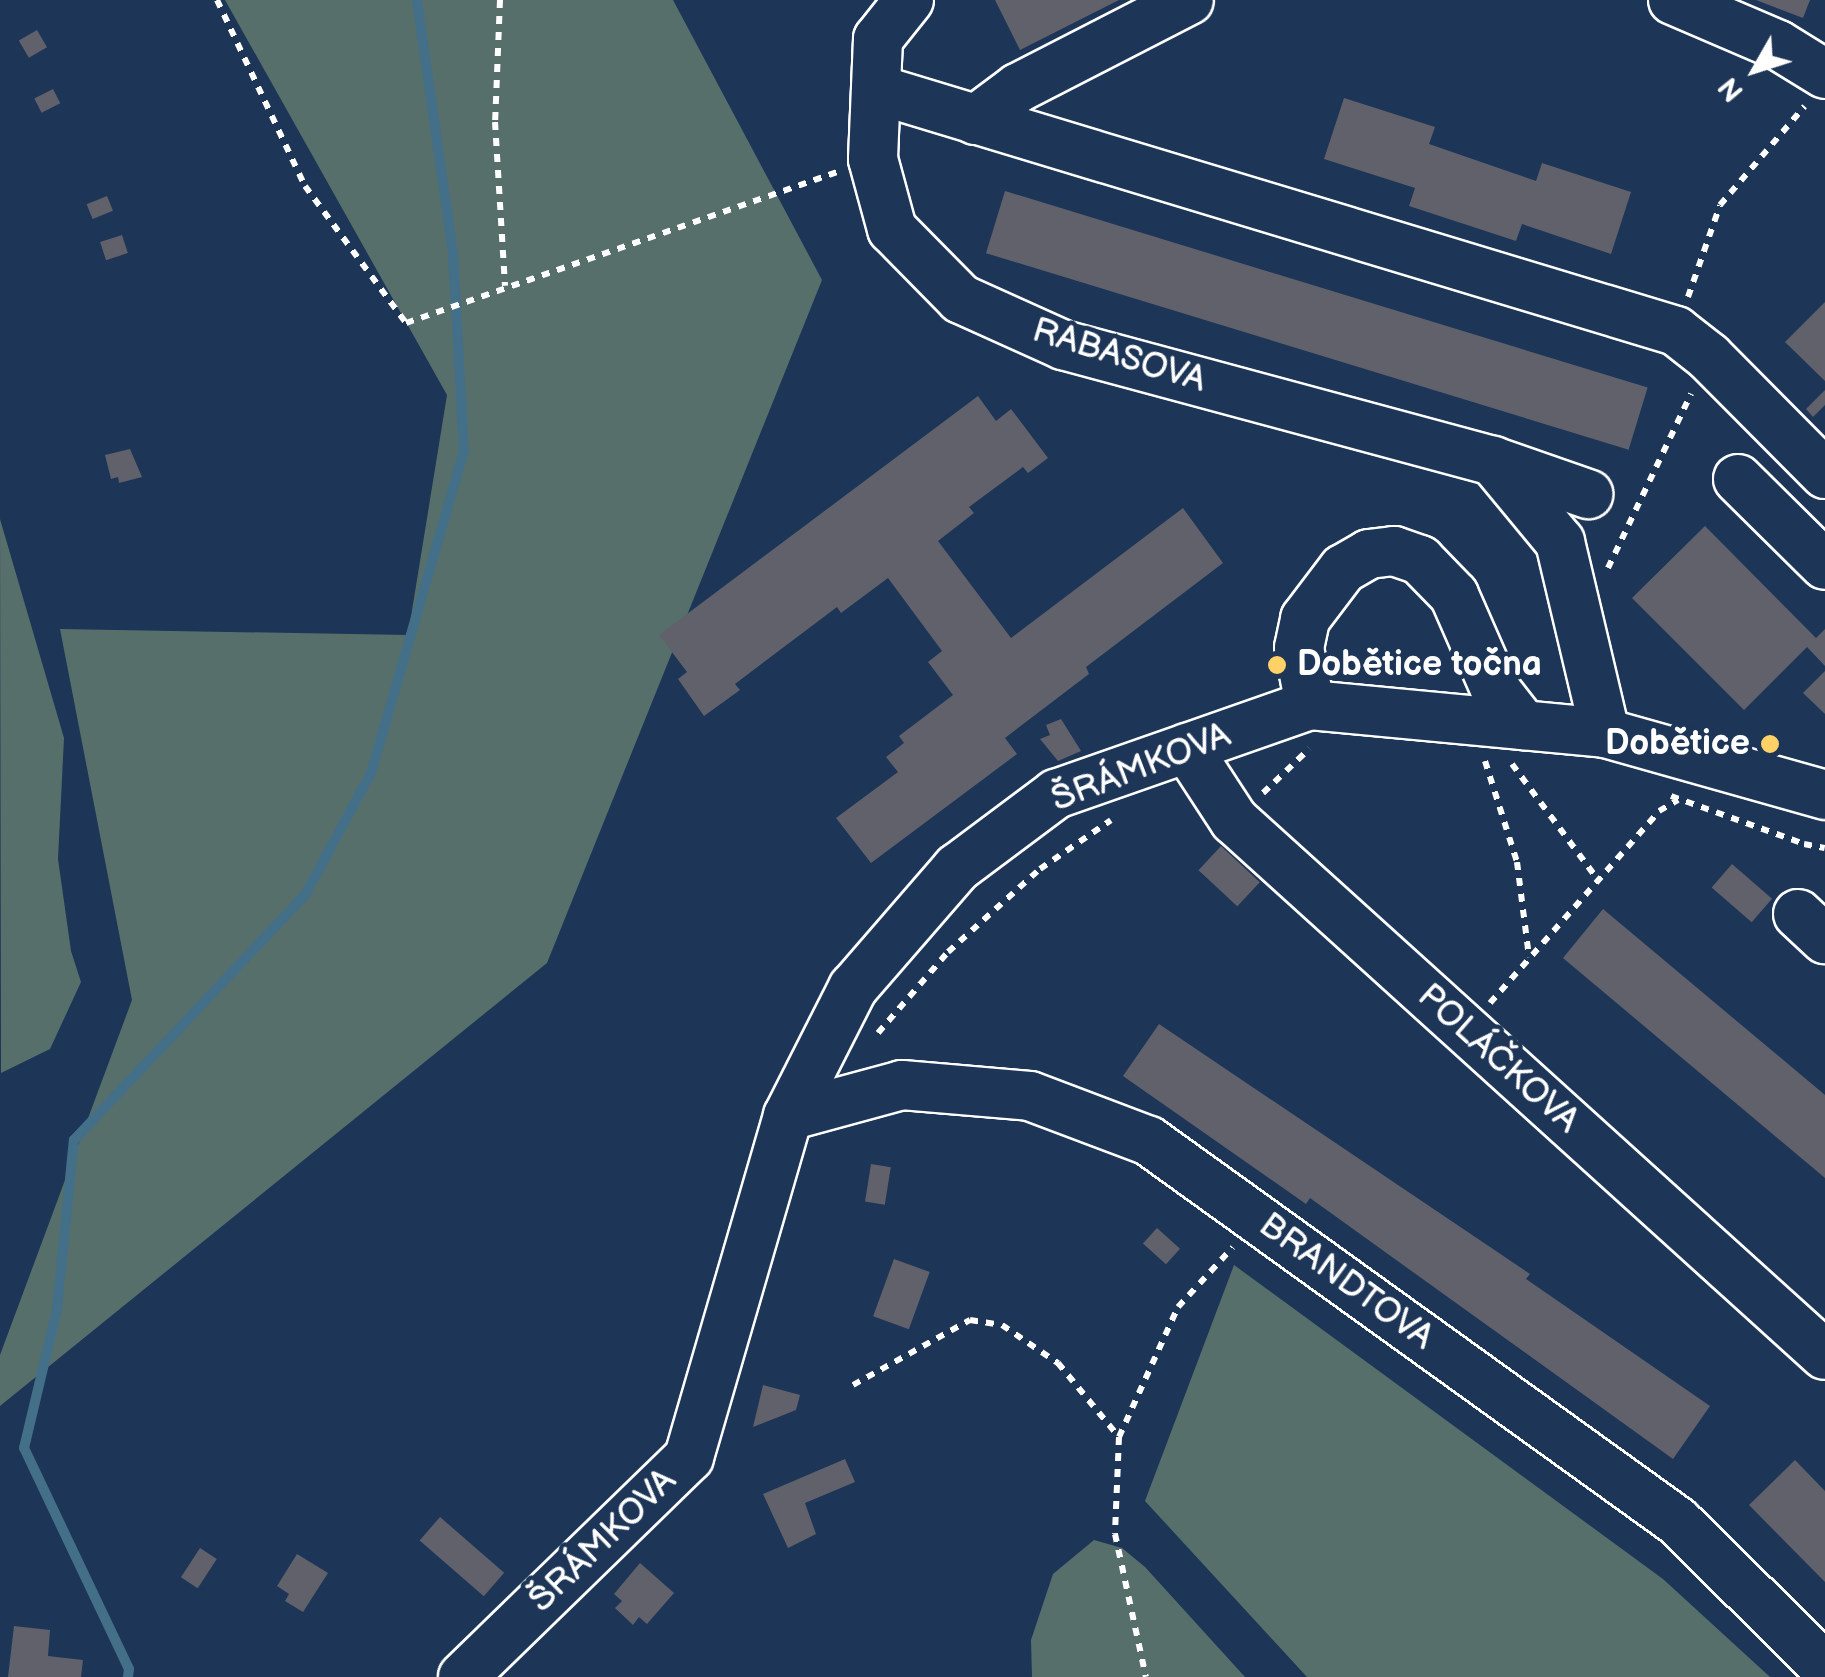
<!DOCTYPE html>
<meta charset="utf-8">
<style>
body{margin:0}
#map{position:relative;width:1825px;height:1677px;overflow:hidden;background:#1d3557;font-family:"Balsamiq Sans",sans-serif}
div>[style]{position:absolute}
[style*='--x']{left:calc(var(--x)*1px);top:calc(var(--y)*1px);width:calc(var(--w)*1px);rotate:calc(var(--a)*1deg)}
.green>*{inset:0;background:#576f6b}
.stream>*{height:10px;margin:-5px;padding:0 5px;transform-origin:5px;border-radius:5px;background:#446f89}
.building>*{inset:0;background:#61616b;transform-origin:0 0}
.path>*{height:6px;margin-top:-3px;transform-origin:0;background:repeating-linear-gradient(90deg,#fff 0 8px,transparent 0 16px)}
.roads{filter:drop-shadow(2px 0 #fff) drop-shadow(-2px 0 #fff) drop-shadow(0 2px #fff) drop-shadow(0 -2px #fff)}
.minor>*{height:48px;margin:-24px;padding:0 24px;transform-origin:24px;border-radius:24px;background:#1d3557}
.dots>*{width:28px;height:28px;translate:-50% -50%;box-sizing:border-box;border:5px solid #1d3557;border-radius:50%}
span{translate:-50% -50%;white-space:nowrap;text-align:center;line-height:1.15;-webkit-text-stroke:9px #1d3557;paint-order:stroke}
.street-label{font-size:35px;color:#fff}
.poi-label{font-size:35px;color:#fff;font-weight:700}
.left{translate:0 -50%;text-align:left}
.right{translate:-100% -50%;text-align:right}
.north{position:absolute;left:1705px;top:20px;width:100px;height:100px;-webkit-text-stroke:8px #1d3557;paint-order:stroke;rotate:231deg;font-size:28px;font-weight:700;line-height:40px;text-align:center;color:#fff}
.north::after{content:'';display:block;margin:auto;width:35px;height:45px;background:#fff;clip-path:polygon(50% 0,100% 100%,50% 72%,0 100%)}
</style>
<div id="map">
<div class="green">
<i style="clip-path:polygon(225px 0,673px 0,822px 280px,547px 963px,0 1406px,0 1355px,132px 1000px,60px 629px,408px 635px,447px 395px)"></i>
<i style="clip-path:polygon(0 519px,64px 738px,58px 859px,71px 951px,81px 982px,50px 1049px,1px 1073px)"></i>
<i style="clip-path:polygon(1234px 1265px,1663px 1579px,1770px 1677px,1307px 1677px,1145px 1501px)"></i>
<i style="clip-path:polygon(1094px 1540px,1122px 1548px,1145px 1567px,1245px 1677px,1032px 1677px,1031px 1640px,1053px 1574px)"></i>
</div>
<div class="stream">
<i style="--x:128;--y:1677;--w:8;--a:-83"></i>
<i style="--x:129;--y:1669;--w:245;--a:-115.4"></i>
<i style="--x:24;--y:1448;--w:143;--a:-76.6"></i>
<i style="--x:57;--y:1309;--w:170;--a:-84.3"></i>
<i style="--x:74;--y:1140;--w:337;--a:-46.7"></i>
<i style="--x:305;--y:895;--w:139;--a:-61.6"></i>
<i style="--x:371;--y:773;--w:335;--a:-73.9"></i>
<i style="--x:464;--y:451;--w:198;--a:-93.2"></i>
<i style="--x:453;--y:253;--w:256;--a:-98.1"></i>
</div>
<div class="building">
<i style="clip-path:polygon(995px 0,1119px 0,1020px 50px)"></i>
<i style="clip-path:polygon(1756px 0,1810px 0,1803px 18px)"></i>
<i style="left:37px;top:30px;width:20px;height:21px;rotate:60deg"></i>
<i style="left:53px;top:89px;width:16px;height:21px;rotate:63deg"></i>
<i style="clip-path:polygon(1344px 98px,1435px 127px,1429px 144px,1536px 181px,1542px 163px,1631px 192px,1611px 254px,1522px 224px,1516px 241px,1409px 206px,1415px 188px,1324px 159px)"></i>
<i style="left:1005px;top:191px;width:672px;height:65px;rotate:17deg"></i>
<i style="left:107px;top:196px;width:16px;height:22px;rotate:68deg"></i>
<i style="left:122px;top:235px;width:19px;height:23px;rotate:72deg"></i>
<i style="clip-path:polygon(1825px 302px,1825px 381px,1785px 342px)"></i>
<i style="clip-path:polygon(1825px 390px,1825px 405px,1813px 417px,1806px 409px)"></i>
<i style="clip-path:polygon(978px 396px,996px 421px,1011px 409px,1048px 458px,1028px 473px,1023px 467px,969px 507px,974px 513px,938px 541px,1011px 638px,1183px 508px,1223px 563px,1086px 667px,1089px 674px,1005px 738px,1017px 754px,871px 863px,836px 818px,898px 772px,886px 757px,904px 743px,899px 736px,953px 695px,928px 662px,942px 651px,888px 578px,841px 613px,837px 607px,735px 684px,740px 690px,704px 716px,678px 679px,687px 672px,659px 635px)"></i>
<i style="clip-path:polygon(130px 449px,142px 477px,119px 483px,118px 477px,111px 479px,105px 455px)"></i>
<i style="clip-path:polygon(1705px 526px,1816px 638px,1825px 629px,1825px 666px,1807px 647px,1744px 710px,1632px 598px)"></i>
<i style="clip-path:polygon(1825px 671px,1825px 714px,1803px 693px)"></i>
<i style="clip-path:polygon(1061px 719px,1081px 751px,1058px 761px,1040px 739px,1050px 735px,1046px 725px)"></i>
<i style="left:1221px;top:846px;width:53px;height:33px;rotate:43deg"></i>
<i style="left:1732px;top:864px;width:53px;height:31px;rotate:41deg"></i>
<i style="clip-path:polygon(1603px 909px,1825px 1095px,1825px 1178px,1563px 958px)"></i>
<i style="clip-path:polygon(1159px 1024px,1530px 1274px,1526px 1279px,1710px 1406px,1673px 1459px,1310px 1198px,1306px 1204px,1123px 1076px)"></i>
<i style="left:871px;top:1164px;width:20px;height:38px;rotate:9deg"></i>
<i style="left:1157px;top:1228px;width:31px;height:21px;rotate:42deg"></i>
<i style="left:894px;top:1259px;width:38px;height:61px;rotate:20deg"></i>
<i style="clip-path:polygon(763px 1385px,800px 1395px,796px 1410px,753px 1427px)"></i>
<i style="clip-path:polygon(845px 1459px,855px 1482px,805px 1503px,816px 1534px,788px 1548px,763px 1494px)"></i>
<i style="clip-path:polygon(1795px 1460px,1825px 1491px,1825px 1582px,1749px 1505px)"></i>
<i style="left:440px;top:1517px;width:85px;height:31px;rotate:41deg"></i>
<i style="left:200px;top:1548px;width:20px;height:35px;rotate:33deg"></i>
<i style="clip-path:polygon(297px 1554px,328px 1573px,303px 1612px,285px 1601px,289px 1594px,277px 1586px)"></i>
<i style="clip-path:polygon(640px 1563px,674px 1593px,647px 1624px,639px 1617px,633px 1625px,615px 1608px,622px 1601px,614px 1594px)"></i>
<i style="clip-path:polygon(14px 1626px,50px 1630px,48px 1656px,83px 1660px,81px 1677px,8px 1677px)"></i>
</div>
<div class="path">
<i style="--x:217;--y:0;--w:206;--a:64.7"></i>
<i style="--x:305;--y:186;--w:170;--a:53.6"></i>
<i style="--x:406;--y:323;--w:458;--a:-19.3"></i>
<i style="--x:500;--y:0;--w:122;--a:92.3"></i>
<i style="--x:495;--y:122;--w:164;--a:86.5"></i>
<i style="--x:1688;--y:297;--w:97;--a:-70.8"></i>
<i style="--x:1720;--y:205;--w:130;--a:-49.4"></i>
<i style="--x:1608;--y:568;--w:193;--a:-64.5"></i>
<i style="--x:1485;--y:761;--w:106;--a:72.4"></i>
<i style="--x:1517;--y:862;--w:96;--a:82.8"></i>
<i style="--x:1512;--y:764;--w:144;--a:53.4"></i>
<i style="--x:1263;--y:793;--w:64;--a:-43.7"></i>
<i style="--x:1671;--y:796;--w:141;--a:19.8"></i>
<i style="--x:1804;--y:844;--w:21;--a:11"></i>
<i style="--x:1490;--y:1003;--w:256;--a:-48.6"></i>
<i style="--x:1659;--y:811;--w:22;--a:-30"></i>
<i style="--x:878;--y:1033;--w:107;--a:-49.2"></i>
<i style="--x:948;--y:952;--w:124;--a:-42.1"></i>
<i style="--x:1040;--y:869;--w:86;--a:-34.6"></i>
<i style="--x:853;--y:1385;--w:134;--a:-29.1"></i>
<i style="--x:970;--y:1320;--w:32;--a:9"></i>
<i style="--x:1002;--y:1325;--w:68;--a:34.2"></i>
<i style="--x:1058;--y:1363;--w:96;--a:50.5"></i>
<i style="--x:1119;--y:1437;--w:97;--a:92.4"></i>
<i style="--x:1115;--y:1534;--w:146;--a:77.8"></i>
<i style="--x:1119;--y:1437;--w:143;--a:-65.6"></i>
<i style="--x:1178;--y:1307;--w:81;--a:-47.5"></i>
</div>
<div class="roads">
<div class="minor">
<i style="--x:909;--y:0;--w:50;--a:128.5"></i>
<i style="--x:878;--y:39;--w:120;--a:92.4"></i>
<i style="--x:873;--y:159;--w:73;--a:74.8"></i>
<i style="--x:892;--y:229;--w:98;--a:45.4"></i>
<i style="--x:961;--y:299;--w:112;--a:24.3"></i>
<i style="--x:1063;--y:345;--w:445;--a:15.1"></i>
<i style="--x:1493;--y:461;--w:105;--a:50.4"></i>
<i style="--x:1560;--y:542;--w:196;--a:76.7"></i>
<i style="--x:1673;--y:0;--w:114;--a:23.2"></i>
<i style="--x:1778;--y:45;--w:55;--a:31.7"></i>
<i style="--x:876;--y:89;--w:836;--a:16.83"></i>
<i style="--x:1676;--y:331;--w:42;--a:38.2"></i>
<i style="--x:1709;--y:357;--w:165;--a:45.2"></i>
<i style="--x:975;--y:120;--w:54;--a:-36.7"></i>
<i style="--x:1018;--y:88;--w:192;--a:-27.2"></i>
<i style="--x:1493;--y:461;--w:101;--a:19.2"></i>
<i style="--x:1738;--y:479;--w:122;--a:44.7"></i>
<i style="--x:1310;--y:705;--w:58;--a:-100.9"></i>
<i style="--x:1299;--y:648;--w:30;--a:-78"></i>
<i style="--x:1305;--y:619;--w:63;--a:-52.8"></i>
<i style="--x:1343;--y:569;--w:30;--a:-30"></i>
<i style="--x:1369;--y:554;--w:25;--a:-7"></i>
<i style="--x:1394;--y:551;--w:28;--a:19"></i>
<i style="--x:1420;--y:560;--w:49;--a:45.8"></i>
<i style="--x:1454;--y:595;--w:103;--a:66.4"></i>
<i style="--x:1495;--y:689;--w:46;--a:52.1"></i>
<i style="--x:1187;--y:748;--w:86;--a:56.9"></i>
<i style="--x:1234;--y:820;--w:797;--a:42.15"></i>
<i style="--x:1798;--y:914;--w:37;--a:43"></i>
<i style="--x:788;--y:1116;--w:118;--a:-15.2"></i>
<i style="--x:902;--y:1085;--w:128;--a:4.9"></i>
<i style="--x:1030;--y:1096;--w:127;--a:20.7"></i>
<i style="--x:1149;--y:1141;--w:651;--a:35.74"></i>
<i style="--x:1677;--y:1521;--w:208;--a:44.6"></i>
<i style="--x:463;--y:1677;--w:315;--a:-44.2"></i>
<i style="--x:689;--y:1457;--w:355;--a:-73.8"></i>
<i style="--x:788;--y:1116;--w:144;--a:-63.1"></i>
<i style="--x:853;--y:988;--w:159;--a:-49.1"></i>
<i style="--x:957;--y:868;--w:124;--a:-36.8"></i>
<i style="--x:1056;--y:794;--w:269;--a:-19.3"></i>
<i style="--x:1310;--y:705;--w:296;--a:5.4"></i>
<i style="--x:1605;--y:733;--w:229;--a:15.7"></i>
</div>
</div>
<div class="dots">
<i style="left:1277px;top:665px;background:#ffd166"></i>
<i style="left:1770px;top:744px;background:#ffd166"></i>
</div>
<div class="street-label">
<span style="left:1119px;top:356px;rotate:17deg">RABASOVA</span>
<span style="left:1141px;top:768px;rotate:-21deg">ŠRÁMKOVA</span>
<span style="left:1498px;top:1059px;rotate:42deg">POLÁČKOVA</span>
<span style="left:1346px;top:1282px;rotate:36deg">BRANDTOVA</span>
<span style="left:603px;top:1541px;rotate:-44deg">ŠRÁMKOVA</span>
</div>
<div class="poi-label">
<span class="left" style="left:1297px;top:665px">Dobětice točna</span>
<span class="right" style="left:1750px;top:744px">Dobětice</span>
</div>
<div class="north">N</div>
</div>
